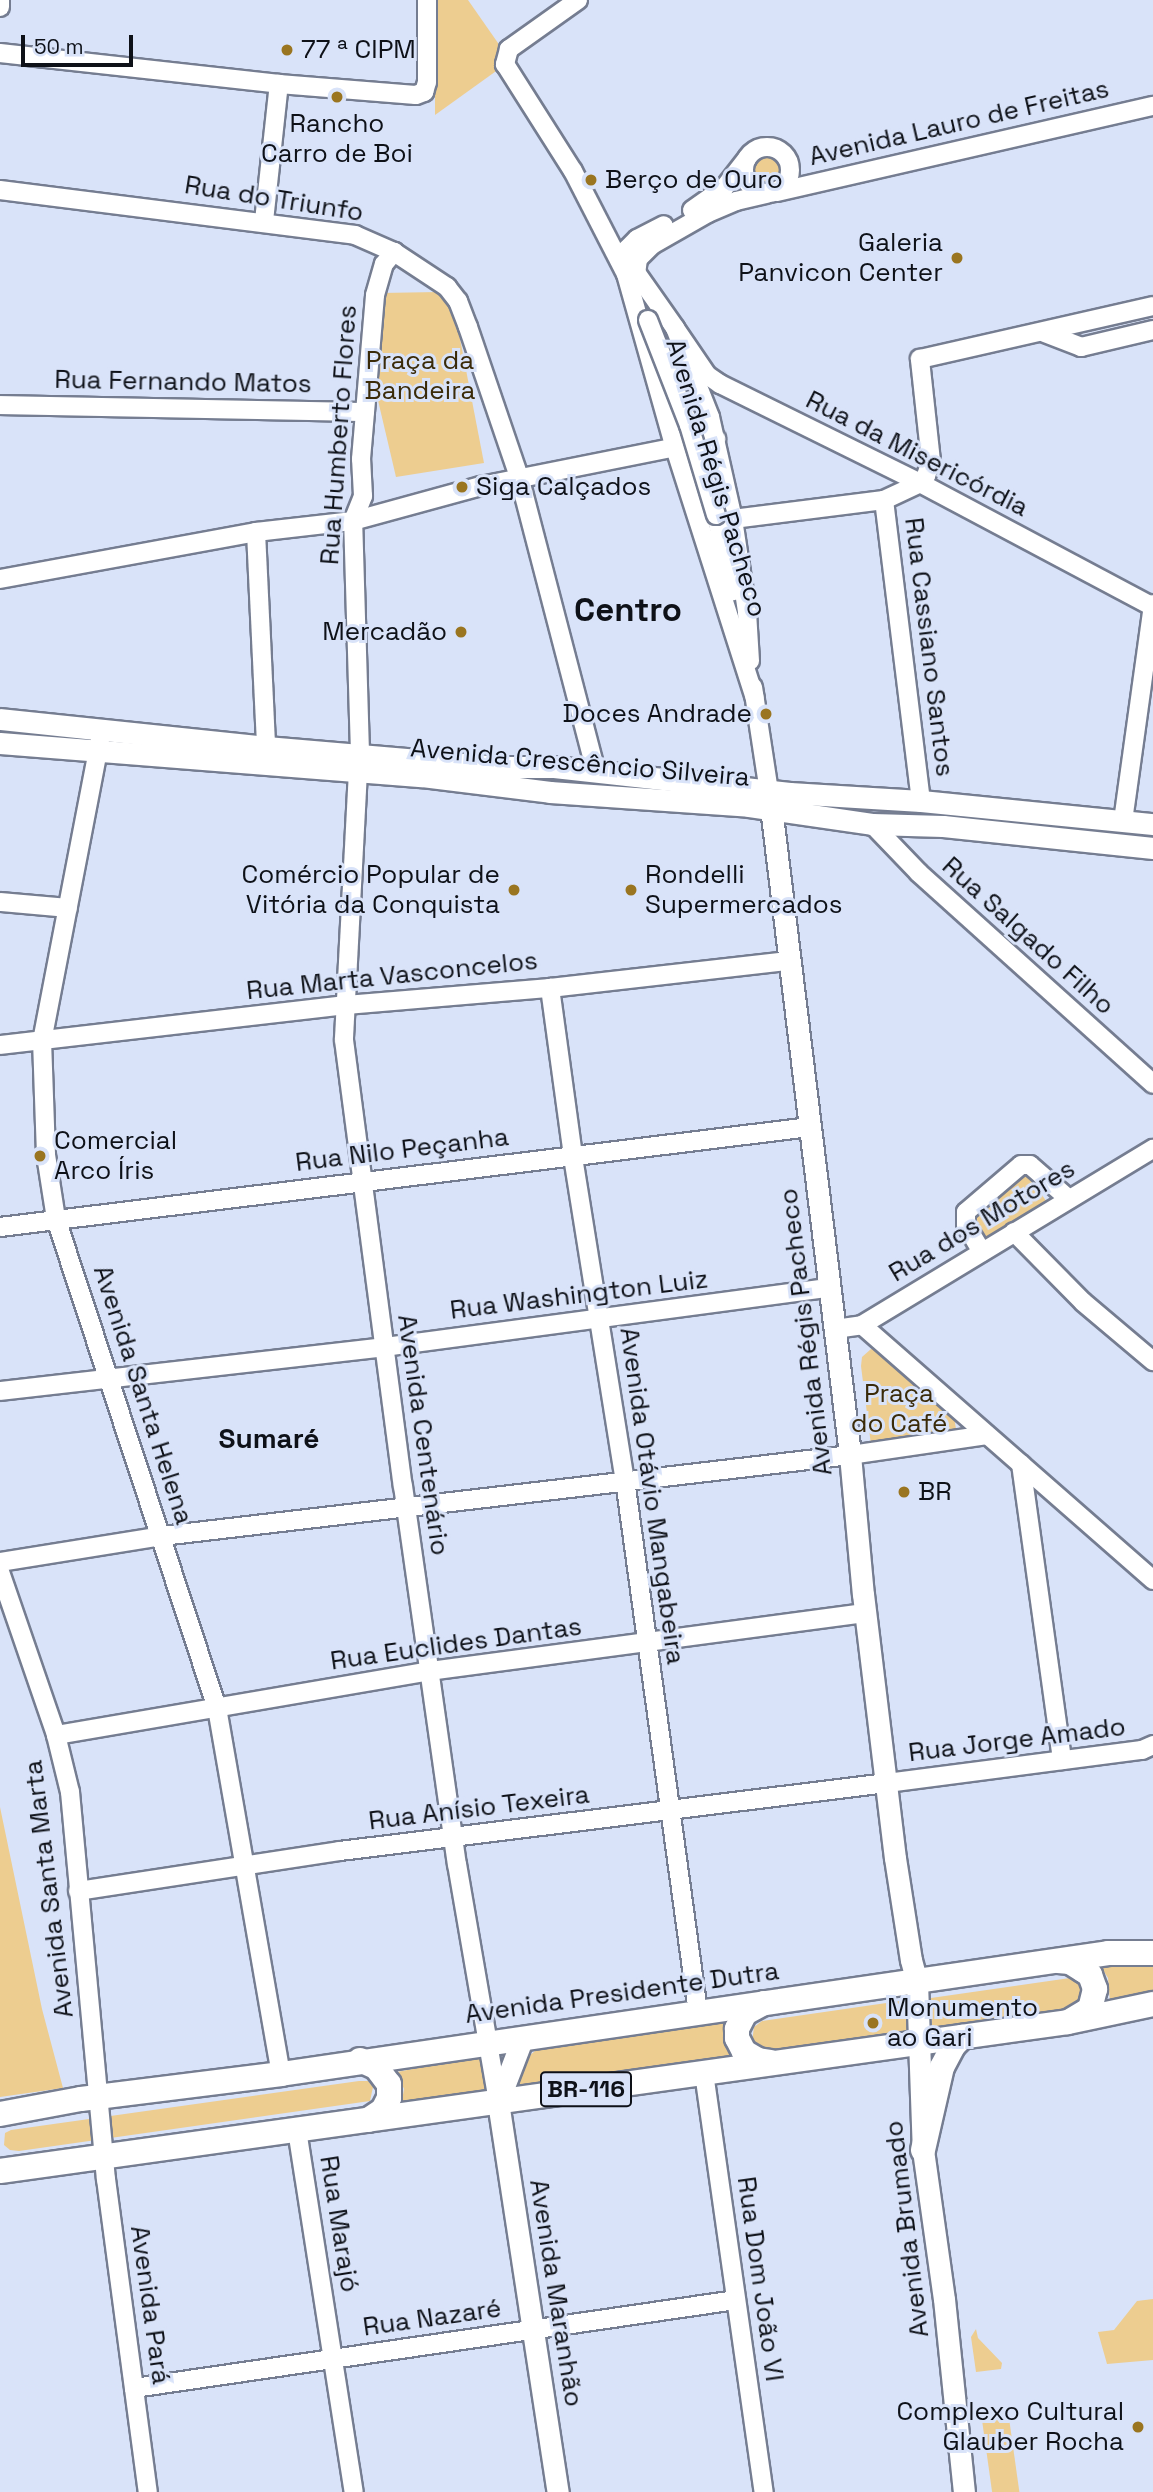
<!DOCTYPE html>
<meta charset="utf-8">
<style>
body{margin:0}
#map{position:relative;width:1153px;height:2492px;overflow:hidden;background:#d9e3f9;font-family:"Space Grotesk",sans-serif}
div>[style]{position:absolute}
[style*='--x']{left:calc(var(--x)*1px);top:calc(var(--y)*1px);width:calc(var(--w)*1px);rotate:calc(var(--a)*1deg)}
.green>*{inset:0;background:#edcd90;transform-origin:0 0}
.roads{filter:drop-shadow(2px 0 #757d91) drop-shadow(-2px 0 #757d91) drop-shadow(0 2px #757d91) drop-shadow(0 -2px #757d91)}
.minor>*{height:18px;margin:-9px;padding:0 9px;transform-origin:9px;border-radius:9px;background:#fff}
.minor>.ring{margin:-9px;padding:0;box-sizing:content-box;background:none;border:18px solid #fff;border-radius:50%}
.major>*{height:21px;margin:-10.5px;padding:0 10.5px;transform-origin:10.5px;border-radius:10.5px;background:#fff}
.highway>*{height:24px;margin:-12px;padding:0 12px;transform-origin:12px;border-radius:12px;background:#fff}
.bridges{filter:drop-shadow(2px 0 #757d91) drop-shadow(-2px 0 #757d91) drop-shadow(0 2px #757d91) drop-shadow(0 -2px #757d91)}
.minor-bridge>*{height:18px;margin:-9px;padding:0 9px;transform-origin:9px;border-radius:9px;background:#fff}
.dots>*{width:19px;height:19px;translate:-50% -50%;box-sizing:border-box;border:4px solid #d9e3f9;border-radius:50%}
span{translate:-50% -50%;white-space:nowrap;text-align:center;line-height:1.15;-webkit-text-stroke:6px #d9e3f9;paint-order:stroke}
.shield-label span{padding:2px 5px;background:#d9e3f9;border:2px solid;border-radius:5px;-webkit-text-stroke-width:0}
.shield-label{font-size:24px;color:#0e1118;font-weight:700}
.poi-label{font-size:26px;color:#0e1118}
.left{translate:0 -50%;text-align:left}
.right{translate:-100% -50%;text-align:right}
.street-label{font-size:26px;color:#0e1118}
.park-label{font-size:26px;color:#3a2a08}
.neighbourhood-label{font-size:28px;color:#0e1118;font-weight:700}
.district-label{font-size:33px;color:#0e1118;font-weight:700}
.scale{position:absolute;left:21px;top:35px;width:112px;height:32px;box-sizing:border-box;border:4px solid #0e1118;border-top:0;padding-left:9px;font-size:21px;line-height:24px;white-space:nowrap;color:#0e1118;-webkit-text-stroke:5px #d9e3f9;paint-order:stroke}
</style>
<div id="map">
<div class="green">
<i style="clip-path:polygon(435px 0,468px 0,498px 43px,499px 69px,435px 115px)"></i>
<i style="clip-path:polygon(764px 147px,783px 153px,790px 173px,787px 183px,754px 190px,747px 182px,744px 170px,747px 159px,755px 150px)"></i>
<i style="clip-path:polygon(439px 292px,456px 318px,484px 463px,396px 477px,373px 379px,380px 293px)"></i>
<i style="clip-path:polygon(1020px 1173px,1029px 1175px,1046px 1201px,983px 1242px,971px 1218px)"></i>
<i style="clip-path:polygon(871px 1349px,882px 1350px,954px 1417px,956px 1429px,952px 1432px,871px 1445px,861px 1366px,862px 1357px)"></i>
<i style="clip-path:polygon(0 1807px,42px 2009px,63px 2088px,0 2097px)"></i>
<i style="clip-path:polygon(1153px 1964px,1153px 1991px,1110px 2002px,1108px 1978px,1101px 1967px)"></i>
<i style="clip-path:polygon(1077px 1977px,1082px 1978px,1083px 2008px,932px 2032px,931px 1998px)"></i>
<i style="clip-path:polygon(914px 1999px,914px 2034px,771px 2055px,759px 2051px,752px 2042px,754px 2027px,762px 2021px)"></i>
<i style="clip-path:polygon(726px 2019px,724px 2034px,732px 2057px,508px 2093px,528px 2057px,543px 2044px)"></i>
<i style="clip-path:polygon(485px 2055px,491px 2092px,401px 2106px,404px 2089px,397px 2072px)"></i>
<i style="clip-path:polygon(359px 2081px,368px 2081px,373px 2087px,370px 2101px,19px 2151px,10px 2150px,4px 2145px,5px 2133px,11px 2130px)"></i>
<i style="clip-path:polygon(1153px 2299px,1153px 2360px,1107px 2364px,1098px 2332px,1114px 2330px,1137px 2301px)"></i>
<i style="clip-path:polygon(976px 2329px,978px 2338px,1002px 2363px,1001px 2369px,976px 2372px,971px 2337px)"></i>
<i style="left:1008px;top:2411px;width:82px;height:27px;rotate:82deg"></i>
</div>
<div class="roads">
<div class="minor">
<i style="--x:578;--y:0;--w:85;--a:144.6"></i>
<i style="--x:509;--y:49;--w:16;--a:105"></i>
<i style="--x:505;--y:64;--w:127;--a:57.6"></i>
<i style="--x:573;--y:171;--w:116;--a:62.8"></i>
<i style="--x:626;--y:274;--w:181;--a:74.3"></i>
<i style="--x:675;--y:448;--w:262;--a:72.3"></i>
<i style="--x:0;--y:7;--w:7;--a:-90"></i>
<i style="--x:0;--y:53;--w:281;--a:6.3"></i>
<i style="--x:279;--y:84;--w:137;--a:4.6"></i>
<i style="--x:416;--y:95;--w:9;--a:-21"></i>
<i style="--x:424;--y:92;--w:10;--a:-73"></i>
<i style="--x:427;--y:82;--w:82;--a:-90"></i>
<i class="ring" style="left:744px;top:147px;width:28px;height:28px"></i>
<i style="--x:0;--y:190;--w:358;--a:7.2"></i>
<i style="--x:355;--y:235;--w:43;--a:23.6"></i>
<i style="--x:394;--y:252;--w:64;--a:33.4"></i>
<i style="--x:447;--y:287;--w:18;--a:52"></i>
<i style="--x:458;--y:301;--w:28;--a:69"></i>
<i style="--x:468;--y:327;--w:162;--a:71.2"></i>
<i style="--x:520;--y:480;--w:302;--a:75.4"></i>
<i style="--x:777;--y:192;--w:386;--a:-12.9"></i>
<i style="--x:692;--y:210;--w:39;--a:-35"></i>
<i style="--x:724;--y:188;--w:37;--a:-52"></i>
<i style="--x:264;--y:221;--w:138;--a:-83.8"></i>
<i style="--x:626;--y:271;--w:22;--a:-87"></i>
<i style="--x:627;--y:249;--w:14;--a:-45"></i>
<i style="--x:637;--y:239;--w:30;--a:-27"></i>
<i style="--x:635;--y:271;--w:70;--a:54.9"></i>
<i style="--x:675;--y:328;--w:96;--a:68.5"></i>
<i style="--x:710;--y:417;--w:105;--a:77.3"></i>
<i style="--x:733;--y:519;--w:94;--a:81.4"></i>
<i style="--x:747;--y:612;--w:49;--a:86.5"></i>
<i style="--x:635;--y:283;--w:24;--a:-83"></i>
<i style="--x:638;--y:259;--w:20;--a:-45"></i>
<i style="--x:652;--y:245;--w:64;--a:-29.7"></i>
<i style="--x:708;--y:213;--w:30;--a:-23"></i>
<i style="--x:736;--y:201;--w:32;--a:-13"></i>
<i style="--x:675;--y:328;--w:57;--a:55.8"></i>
<i style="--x:707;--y:375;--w:16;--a:35"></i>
<i style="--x:720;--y:384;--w:223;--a:26.3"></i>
<i style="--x:920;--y:483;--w:264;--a:28"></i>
<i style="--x:1045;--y:333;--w:39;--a:21"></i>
<i style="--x:1081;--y:347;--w:74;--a:-13.3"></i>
<i style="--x:0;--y:405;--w:365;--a:1.1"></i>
<i style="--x:884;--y:500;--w:303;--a:83"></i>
<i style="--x:716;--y:515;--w:78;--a:77.4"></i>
<i style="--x:733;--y:519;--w:152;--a:-7.2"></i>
<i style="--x:884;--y:500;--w:40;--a:-25"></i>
<i style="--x:920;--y:483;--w:9;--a:-49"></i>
<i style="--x:926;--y:476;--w:16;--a:-72"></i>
<i style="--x:931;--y:461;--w:103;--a:-96.2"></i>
<i style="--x:920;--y:359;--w:239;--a:-12.8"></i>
<i style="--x:256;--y:532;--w:215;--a:87.3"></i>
<i style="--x:0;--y:579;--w:260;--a:-10.4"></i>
<i style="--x:256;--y:532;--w:98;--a:-6.5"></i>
<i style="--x:353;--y:521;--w:133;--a:-15.3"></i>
<i style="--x:481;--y:486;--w:240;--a:-11.3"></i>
<i style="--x:753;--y:687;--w:105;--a:81.3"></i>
<i style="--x:100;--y:740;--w:306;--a:100.9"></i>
<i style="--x:42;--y:1040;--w:115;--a:88"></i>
<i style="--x:46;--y:1155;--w:65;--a:81.1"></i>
<i style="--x:56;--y:1219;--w:515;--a:71.78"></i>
<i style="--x:217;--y:1708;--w:372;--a:80.1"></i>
<i style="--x:360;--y:753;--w:232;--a:-91.7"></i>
<i style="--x:353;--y:521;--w:27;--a:-68"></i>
<i style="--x:363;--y:496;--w:37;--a:-93"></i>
<i style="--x:361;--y:459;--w:165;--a:-85.1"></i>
<i style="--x:375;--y:295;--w:32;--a:-74"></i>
<i style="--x:384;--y:264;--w:16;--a:-50"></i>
<i style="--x:358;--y:771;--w:269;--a:93"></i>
<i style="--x:344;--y:1040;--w:450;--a:82.5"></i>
<i style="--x:403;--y:1486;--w:382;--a:81.9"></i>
<i style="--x:457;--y:1864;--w:242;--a:80.2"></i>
<i style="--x:1123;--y:821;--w:219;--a:-82.1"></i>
<i style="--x:872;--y:824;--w:68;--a:46.2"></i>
<i style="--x:919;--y:873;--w:315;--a:42"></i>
<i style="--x:0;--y:902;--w:68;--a:5"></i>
<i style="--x:550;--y:988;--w:171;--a:82.2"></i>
<i style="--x:573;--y:1157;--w:327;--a:80.9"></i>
<i style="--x:625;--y:1480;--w:537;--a:82.19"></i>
<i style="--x:0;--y:1045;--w:348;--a:-6.6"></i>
<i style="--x:346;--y:1005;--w:205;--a:-4.8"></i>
<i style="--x:550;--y:988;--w:240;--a:-6.5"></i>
<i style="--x:0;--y:1227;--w:816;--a:-7.04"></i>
<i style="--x:1014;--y:1232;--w:98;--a:45.4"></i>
<i style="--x:1083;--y:1302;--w:92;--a:40.1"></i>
<i style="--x:982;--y:1252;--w:31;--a:-121"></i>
<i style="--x:966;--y:1225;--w:13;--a:-90"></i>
<i style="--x:966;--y:1212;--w:72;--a:-40.5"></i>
<i style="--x:1021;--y:1165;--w:9;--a:0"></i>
<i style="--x:1030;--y:1165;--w:52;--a:41.1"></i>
<i style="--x:862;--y:1325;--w:387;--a:41.2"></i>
<i style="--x:835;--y:1329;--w:27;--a:-8"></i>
<i style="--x:862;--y:1325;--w:340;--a:-31.2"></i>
<i style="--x:0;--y:1391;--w:388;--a:-6.5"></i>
<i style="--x:385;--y:1347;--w:449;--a:-7.6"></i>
<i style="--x:1021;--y:1464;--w:299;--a:82.1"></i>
<i style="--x:0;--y:1562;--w:164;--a:-9.1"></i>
<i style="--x:162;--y:1536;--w:693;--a:-6.71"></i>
<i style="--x:850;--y:1455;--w:138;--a:-8.3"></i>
<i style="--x:0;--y:1572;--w:172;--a:71"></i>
<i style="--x:56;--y:1735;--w:59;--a:76.2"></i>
<i style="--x:70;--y:1792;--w:389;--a:84.7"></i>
<i style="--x:106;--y:2179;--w:316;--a:82.4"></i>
<i style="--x:56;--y:1735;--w:379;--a:-9.7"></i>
<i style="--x:430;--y:1671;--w:439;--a:-7.6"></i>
<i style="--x:78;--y:1891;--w:265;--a:-8.7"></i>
<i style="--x:340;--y:1851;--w:551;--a:-7.09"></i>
<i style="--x:887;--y:1783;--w:257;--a:-7.4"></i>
<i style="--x:1142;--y:1750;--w:12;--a:-24"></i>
<i style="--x:704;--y:2073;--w:423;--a:81.9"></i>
<i style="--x:297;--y:2130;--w:366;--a:81.1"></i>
<i style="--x:134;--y:2388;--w:608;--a:-8.32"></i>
</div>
<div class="major">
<i style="--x:0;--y:719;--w:267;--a:6"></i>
<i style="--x:266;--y:747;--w:235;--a:4.9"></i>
<i style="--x:500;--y:767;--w:54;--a:0"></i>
<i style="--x:554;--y:767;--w:237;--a:6.3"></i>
<i style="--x:790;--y:793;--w:131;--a:3.5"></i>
<i style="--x:921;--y:801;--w:233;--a:5.7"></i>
<i style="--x:0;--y:743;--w:423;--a:4.5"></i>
<i style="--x:422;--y:776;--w:129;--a:7.1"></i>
<i style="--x:550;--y:792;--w:199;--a:4"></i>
<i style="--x:749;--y:806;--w:124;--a:8.3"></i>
<i style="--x:872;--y:824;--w:71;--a:1.6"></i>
<i style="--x:943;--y:826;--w:211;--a:6"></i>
<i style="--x:769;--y:791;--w:669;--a:83.04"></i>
<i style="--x:850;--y:1455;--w:140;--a:84.7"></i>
<i style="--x:863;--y:1594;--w:266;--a:83.1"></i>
<i style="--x:895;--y:1858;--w:103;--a:81.1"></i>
<i style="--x:911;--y:1960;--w:23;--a:75"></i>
<i style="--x:917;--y:1982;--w:168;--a:88"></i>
<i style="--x:923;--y:2150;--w:150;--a:82"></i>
<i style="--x:944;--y:2299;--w:194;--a:84.1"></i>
<i style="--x:523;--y:2037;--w:70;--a:111"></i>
<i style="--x:498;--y:2102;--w:395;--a:81.3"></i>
</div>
<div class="highway">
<i style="--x:1058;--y:1961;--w:12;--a:5"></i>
<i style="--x:1070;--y:1962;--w:15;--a:32"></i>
<i style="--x:1083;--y:1970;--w:9;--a:36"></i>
<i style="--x:1090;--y:1975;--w:15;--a:70"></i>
<i style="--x:1095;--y:1989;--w:21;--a:104"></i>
<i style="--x:1090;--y:2009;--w:21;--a:149"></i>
<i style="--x:764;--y:2003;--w:21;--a:152"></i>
<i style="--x:745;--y:2013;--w:18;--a:117"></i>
<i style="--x:737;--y:2029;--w:9;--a:90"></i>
<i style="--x:737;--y:2038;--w:16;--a:63"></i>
<i style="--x:744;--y:2052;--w:16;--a:30"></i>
<i style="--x:758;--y:2060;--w:12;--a:9"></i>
<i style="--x:360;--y:2060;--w:17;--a:24"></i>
<i style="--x:376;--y:2067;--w:21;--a:53"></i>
<i style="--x:389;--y:2084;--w:14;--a:90"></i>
<i style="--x:389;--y:2098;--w:13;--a:117"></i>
<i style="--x:383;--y:2110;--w:18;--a:146"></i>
<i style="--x:0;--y:2114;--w:82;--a:-10.5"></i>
<i style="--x:81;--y:2099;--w:202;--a:-7.1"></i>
<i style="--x:281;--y:2074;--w:836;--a:-8.32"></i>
<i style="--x:1108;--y:1953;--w:45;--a:0"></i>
<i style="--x:923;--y:2150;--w:85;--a:-77.1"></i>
<i style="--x:942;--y:2067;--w:24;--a:-62"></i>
<i style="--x:953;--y:2046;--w:13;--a:-45"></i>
<i style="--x:0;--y:2171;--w:1078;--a:-7.94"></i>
<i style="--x:1068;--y:2022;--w:87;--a:-12"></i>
</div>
</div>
<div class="bridges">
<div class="minor-bridge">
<i style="--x:648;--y:320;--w:113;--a:68.7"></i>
<i style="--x:689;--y:425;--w:94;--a:73.3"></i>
</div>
</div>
<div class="dots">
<i style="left:287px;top:50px;background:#9a7520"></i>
<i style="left:337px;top:97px;background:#9a7520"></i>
<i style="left:591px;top:180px;background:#9a7520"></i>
<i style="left:957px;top:258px;background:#9a7520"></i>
<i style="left:462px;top:487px;background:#9a7520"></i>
<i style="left:461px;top:632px;background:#9a7520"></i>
<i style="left:766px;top:714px;background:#9a7520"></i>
<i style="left:514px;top:890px;background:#9a7520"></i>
<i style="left:631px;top:890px;background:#9a7520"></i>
<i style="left:40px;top:1156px;background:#9a7520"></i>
<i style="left:904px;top:1492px;background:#9a7520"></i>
<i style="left:873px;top:2023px;background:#9a7520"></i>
<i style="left:1138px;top:2427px;background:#9a7520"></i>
</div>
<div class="shield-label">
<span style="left:586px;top:2089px">BR-116</span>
</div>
<div class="poi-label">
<span class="left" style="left:301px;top:50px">77 ª CIPM</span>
<span style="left:337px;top:139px">Rancho<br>Carro de Boi</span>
<span class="left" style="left:605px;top:180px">Berço de Ouro</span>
<span class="right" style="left:943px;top:258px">Galeria<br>Panvicon Center</span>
<span class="left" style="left:476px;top:487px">Siga Calçados</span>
<span class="right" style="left:447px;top:632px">Mercadão</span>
<span class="right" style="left:752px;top:714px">Doces Andrade</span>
<span class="right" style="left:500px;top:890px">Comércio Popular de<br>Vitória da Conquista</span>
<span class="left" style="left:645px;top:890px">Rondelli<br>Supermercados</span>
<span class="left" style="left:54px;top:1156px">Comercial<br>Arco Íris</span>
<span class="left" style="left:918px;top:1492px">BR</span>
<span class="left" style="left:887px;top:2023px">Monumento<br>ao Gari</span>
<span class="right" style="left:1124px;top:2427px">Complexo Cultural<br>Glauber Rocha</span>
</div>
<div class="street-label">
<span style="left:959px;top:123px;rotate:-13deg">Avenida Lauro de Freitas</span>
<span style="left:274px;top:199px;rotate:9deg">Rua do Triunfo</span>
<span style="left:183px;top:382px;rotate:1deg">Rua Fernando Matos</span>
<span style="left:339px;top:435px;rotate:-86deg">Rua Humberto Flores</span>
<span style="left:917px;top:454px;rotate:27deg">Rua da Misericórdia</span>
<span style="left:716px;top:478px;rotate:73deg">Avenida Régis Pacheco</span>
<span style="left:929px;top:647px;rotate:83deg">Rua Cassiano Santos</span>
<span style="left:580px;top:763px;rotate:5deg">Avenida Crescêncio Silveira</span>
<span style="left:1028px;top:936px;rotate:42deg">Rua Salgado Filho</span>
<span style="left:392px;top:976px;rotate:-6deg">Rua Marta Vasconcelos</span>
<span style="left:402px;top:1150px;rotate:-7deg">Rua Nilo Peçanha</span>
<span style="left:982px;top:1221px;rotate:-31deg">Rua dos Motores</span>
<span style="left:579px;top:1295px;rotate:-7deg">Rua Washington Luiz</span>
<span style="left:806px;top:1332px;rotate:-97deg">Avenida Régis Pacheco</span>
<span style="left:143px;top:1395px;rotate:72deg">Avenida Santa Helena</span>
<span style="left:423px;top:1435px;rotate:82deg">Avenida Centenário</span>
<span style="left:652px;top:1496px;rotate:82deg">Avenida Otávio Mangabeira</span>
<span style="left:456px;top:1644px;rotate:-8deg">Rua Euclides Dantas</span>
<span style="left:1017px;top:1740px;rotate:-7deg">Rua Jorge Amado</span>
<span style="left:479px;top:1808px;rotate:-7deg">Rua Anísio Texeira</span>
<span style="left:49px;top:1889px;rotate:-97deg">Avenida Santa Marta</span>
<span style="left:622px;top:1993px;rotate:-8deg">Avenida Presidente Dutra</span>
<span style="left:339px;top:2224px;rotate:81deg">Rua Marajó</span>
<span style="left:907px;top:2229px;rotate:-97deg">Avenida Brumado</span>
<span style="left:760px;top:2279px;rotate:82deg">Rua Dom João VI</span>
<span style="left:556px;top:2293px;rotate:81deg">Avenida Maranhão</span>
<span style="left:150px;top:2305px;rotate:82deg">Avenida Pará</span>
<span style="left:432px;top:2318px;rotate:-8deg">Rua Nazaré</span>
</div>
<div class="park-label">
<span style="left:420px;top:376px">Praça da<br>Bandeira</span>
<span style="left:899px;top:1409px">Praça<br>do Café</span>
</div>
<div class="neighbourhood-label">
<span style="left:269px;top:1438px">Sumaré</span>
</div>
<div class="district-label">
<span style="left:628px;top:611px">Centro</span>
</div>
<div class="scale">50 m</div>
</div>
